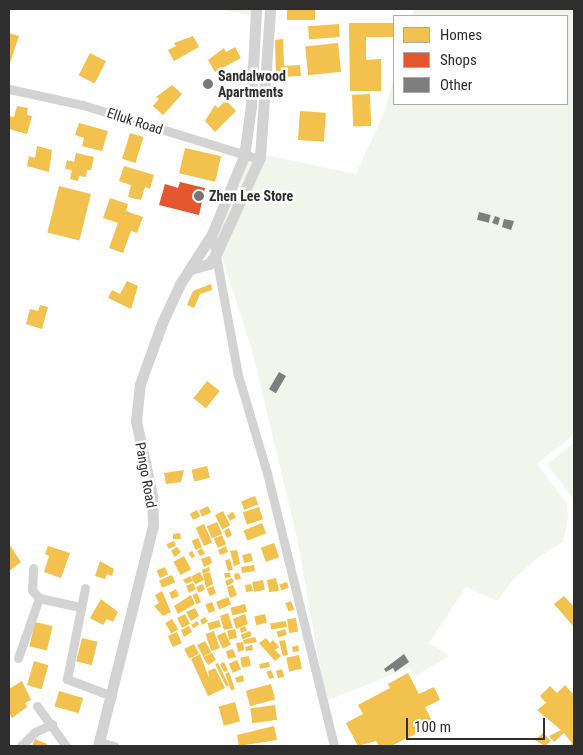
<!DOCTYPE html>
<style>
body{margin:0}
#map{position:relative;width:583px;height:755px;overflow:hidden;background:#fff;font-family:"Roboto Condensed",sans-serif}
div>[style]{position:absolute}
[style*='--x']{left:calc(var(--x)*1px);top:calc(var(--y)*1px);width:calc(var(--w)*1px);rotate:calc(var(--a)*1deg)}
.green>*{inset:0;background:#f1f5ec}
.homes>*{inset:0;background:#f2c14e;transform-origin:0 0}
.shops>*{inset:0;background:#e4572e}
.building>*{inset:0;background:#7e7e7e;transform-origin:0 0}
.minor>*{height:9px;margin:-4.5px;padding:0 4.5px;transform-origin:4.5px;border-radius:4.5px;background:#d3d3d3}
.tertiary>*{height:11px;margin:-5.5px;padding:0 5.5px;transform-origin:5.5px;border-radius:5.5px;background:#d3d3d3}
.dots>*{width:14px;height:14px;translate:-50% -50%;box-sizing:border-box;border:2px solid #fff;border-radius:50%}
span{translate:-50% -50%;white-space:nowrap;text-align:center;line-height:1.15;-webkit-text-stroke:5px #fff;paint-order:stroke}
.poi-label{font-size:14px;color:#2e2e2e;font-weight:700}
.left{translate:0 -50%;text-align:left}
.street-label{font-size:14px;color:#2e2e2e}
.frame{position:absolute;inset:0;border:10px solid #2e2e2e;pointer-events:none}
.legend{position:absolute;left:393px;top:15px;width:175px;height:90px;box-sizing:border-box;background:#fff;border:1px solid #ababab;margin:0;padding:6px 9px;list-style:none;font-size:15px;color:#2e2e2e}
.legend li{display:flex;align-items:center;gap:10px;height:25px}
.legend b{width:25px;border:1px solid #ababab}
.scale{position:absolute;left:406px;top:718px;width:139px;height:22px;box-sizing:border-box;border:2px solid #2e2e2e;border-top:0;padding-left:6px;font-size:15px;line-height:18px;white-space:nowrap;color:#2e2e2e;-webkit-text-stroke:4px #fff;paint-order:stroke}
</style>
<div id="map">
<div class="green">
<i style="clip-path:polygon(218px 9px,260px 9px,260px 17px)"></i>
<i style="clip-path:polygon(414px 9px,574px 9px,574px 434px,537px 464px,567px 504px,568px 519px,563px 542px,537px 558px,512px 581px,497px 601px,466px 587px,429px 643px,450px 656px,415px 676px,409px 668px,326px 701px,297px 538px,252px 350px,214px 233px,250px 152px,356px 174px,384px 113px,394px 78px,394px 104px,567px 104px,567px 16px,412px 16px)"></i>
<i style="clip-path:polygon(574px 443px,574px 500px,547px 464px)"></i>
</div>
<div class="homes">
<i style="left:287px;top:9px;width:28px;height:11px"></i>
<i style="clip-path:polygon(349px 23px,394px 23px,394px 37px,366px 37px,366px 60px,381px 59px,381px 91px,350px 91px)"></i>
<i style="left:339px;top:24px;width:13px;height:31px;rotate:86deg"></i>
<i style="clip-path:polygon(9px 33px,19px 36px,9px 66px)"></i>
<i style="clip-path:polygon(193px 36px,199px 47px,174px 61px,168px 50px,176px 46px,174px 43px)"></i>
<i style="clip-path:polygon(283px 39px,284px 66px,300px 65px,301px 76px,276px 77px,275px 40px)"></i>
<i style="left:338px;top:43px;width:29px;height:33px;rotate:84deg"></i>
<i style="clip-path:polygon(235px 47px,241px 58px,215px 72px,208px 60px,224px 48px,226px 52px)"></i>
<i style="left:90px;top:53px;width:18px;height:25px;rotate:27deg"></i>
<i style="clip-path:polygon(172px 85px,182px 94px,163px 115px,153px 106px,159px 99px,156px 97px)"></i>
<i style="left:370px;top:94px;width:32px;height:18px;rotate:88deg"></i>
<i style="clip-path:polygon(226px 100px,236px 111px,215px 132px,205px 121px,215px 105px,218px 108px)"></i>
<i style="clip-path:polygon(17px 106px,28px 108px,27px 115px,32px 116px,27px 134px,9px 129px,9px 116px,14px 117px)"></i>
<i style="left:300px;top:111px;width:26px;height:29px;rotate:4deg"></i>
<i style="clip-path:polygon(79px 123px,108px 131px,102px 151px,82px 146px,84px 138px,75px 135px)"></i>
<i style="left:130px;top:133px;width:14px;height:27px;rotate:17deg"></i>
<i style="clip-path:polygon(37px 146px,52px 150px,49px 172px,27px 166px,29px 156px,35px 158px)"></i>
<i style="left:185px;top:148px;width:37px;height:26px;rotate:13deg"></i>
<i style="clip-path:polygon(76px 153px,94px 157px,91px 170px,87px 170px,86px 177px,79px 176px,78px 181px,70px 179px,72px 170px,65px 169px,67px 160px,74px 162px)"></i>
<i style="clip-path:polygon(124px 166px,154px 175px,150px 189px,145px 187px,141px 200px,128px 197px,131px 185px,119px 181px)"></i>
<i style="left:59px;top:186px;width:33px;height:48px;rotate:14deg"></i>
<i style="clip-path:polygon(110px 198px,128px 204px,126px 211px,143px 217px,137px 233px,131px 231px,123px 253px,109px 248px,118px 223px,103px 218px)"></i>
<i style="clip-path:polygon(127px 281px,138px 286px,131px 309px,108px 298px,112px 290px,120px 294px)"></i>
<i style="clip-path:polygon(211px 284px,212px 290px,200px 294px,194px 308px,187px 305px,193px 291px)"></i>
<i style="clip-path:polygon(40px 305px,48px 307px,42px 329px,26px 324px,30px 309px,38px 311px)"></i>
<i style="left:207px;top:381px;width:16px;height:22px;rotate:38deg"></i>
<i style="left:207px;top:466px;width:12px;height:16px;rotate:76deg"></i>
<i style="clip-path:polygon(184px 470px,181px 482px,166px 484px,164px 473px)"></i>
<i style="left:255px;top:496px;width:9px;height:15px;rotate:69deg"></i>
<i style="left:208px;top:506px;width:7px;height:10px;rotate:63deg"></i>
<i style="left:259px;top:507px;width:13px;height:17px;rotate:72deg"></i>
<i style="left:197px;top:510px;width:7px;height:8px;rotate:63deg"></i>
<i style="left:223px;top:511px;width:16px;height:9px;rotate:63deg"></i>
<i style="left:233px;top:512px;width:6px;height:7px;rotate:59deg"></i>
<i style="left:217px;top:522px;width:13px;height:11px;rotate:67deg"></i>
<i style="left:262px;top:523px;width:11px;height:20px;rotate:68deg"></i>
<i style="left:204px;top:524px;width:20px;height:9px;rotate:66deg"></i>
<i style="clip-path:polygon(229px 528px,232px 535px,227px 538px,224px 531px)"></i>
<i style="clip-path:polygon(180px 533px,181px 539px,173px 539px,173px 534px)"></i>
<i style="left:222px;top:535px;width:10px;height:9px;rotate:66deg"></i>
<i style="left:198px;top:538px;width:10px;height:7px;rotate:66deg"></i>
<i style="left:174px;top:541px;width:5px;height:8px;rotate:68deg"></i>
<i style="left:274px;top:543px;width:15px;height:14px;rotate:70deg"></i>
<i style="clip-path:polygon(9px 544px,21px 562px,9px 571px)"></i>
<i style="clip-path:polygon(48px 546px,70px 553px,61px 578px,44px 572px,49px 556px,45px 554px)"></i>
<i style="clip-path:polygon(226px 546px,228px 552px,220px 555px,218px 550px)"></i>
<i style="clip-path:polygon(177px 547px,181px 552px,175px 557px,171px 551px)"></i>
<i style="clip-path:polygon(202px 548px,205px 554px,200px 556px,197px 551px)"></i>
<i style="clip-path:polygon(237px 550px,240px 564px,234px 566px,230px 551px)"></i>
<i style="left:192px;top:551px;width:6px;height:4px;rotate:59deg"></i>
<i style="left:251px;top:553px;width:8px;height:9px;rotate:76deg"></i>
<i style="left:184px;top:556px;width:15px;height:12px;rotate:62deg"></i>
<i style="clip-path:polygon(210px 556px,212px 563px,204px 567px,201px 559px)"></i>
<i style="left:230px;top:559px;width:11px;height:5px;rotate:75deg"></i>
<i style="clip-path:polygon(100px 561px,114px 569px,112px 576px,107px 574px,105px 579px,95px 576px)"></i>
<i style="left:254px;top:565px;width:6px;height:13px;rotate:81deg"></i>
<i style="left:165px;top:567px;width:8px;height:9px;rotate:67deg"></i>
<i style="clip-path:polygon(209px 567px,210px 571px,203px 574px,202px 570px)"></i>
<i style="left:200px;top:572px;width:9px;height:10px;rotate:63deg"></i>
<i style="clip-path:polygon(210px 572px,213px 584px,206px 588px,203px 574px)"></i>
<i style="clip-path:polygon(224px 573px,230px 573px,231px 577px,225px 578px)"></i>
<i style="clip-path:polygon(239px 573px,241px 579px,235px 580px,234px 574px)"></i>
<i style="left:172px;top:575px;width:8px;height:14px;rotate:67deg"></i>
<i style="clip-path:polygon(190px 576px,193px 581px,186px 584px,183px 580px)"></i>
<i style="clip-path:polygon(232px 578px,234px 582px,227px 586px,225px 581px)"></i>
<i style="clip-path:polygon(276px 578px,279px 591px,269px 592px,267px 580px)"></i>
<i style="left:263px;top:580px;width:10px;height:11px;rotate:79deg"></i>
<i style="left:287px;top:582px;width:6px;height:8px;rotate:72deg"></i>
<i style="clip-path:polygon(193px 583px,196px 589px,189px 593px,186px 586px)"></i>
<i style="left:202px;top:584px;width:6px;height:7px;rotate:59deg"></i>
<i style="clip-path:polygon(251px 584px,253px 591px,246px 592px,245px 585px)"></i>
<i style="clip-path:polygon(233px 585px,237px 595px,230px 598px,227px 587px)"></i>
<i style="left:213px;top:586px;width:8px;height:7px;rotate:67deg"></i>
<i style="clip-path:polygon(176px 589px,179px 596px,172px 599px,169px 593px)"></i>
<i style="clip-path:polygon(162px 591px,171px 612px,163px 616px,154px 606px,159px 603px,155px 595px)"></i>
<i style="left:197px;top:593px;width:10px;height:5px;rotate:66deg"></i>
<i style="clip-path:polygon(191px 595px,195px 604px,178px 614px,174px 606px)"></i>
<i style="clip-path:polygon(564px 596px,574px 607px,574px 627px,554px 604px)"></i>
<i style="left:228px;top:597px;width:8px;height:13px;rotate:67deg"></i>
<i style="clip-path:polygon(101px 599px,118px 612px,113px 622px,107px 619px,103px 625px,90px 618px)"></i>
<i style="left:291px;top:601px;width:9px;height:6px;rotate:69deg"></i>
<i style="left:212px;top:602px;width:9px;height:7px;rotate:69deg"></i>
<i style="left:245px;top:604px;width:8px;height:15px;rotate:76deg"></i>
<i style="clip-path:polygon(195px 608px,199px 616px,191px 621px,186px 612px)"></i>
<i style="clip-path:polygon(228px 613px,233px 628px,224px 630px,220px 616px)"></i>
<i style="left:185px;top:614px;width:11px;height:9px;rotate:63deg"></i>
<i style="clip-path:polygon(245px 614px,248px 624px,236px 629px,233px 619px)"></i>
<i style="left:265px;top:614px;width:9px;height:11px;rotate:77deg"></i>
<i style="clip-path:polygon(205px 617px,208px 621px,202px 625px,200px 620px)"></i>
<i style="left:296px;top:618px;width:14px;height:9px;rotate:82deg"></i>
<i style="left:172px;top:619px;width:12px;height:8px;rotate:59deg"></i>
<i style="left:219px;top:620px;width:7px;height:12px;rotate:74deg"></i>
<i style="left:197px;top:621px;width:4px;height:7px;rotate:56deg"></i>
<i style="left:286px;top:621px;width:6px;height:16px;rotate:81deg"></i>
<i style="left:35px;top:622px;width:18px;height:25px;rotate:13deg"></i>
<i style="clip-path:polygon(189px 626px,192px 632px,184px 637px,181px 630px)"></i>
<i style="left:245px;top:626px;width:5px;height:6px;rotate:68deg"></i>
<i style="left:235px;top:629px;width:9px;height:8px;rotate:77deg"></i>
<i style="left:285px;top:629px;width:6px;height:9px;rotate:72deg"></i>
<i style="left:214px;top:631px;width:18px;height:9px;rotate:71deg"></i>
<i style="left:250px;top:631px;width:5px;height:10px;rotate:68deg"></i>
<i style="left:177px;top:632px;width:12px;height:10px;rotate:66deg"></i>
<i style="left:225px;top:632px;width:14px;height:9px;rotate:65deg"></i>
<i style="clip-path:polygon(255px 637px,257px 642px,244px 644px,243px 640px)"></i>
<i style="left:82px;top:638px;width:16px;height:24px;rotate:14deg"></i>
<i style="clip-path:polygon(266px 638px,270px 643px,273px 640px,279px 647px,275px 650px,281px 656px,275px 661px,259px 643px)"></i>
<i style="clip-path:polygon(285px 640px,288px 655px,283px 656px,279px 641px)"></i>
<i style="left:205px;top:641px;width:13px;height:9px;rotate:61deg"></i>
<i style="clip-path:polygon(243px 642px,244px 650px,238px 652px,236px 643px)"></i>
<i style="left:194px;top:644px;width:11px;height:11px;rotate:63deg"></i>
<i style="clip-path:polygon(252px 645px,253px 650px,246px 651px,245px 647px)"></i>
<i style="clip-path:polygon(298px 645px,299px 651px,293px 652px,292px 647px)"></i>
<i style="clip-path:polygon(233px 649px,236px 657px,228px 659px,226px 651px)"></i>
<i style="clip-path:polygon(212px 653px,216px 660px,208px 665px,203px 657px)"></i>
<i style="clip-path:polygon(200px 654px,209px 678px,208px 671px,215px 668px,225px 688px,208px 696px,191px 659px)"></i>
<i style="left:299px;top:655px;width:14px;height:13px;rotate:78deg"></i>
<i style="left:249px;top:656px;width:10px;height:9px;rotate:79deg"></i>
<i style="left:237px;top:660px;width:10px;height:9px;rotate:66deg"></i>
<i style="left:34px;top:661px;width:15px;height:25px;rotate:16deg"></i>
<i style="clip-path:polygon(224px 662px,228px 671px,224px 672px,220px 664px)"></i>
<i style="left:269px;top:662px;width:5px;height:10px;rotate:79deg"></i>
<i style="left:218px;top:663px;width:25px;height:3px;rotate:64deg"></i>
<i style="clip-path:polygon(282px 669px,284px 677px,278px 678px,276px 671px)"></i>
<i style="left:271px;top:670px;width:8px;height:5px;rotate:67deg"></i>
<i style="left:229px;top:672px;width:18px;height:4px;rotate:71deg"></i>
<i style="clip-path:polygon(408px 673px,419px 694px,434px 687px,440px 700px,425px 707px,434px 725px,391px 746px,379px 746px,376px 741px,358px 746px,346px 723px,363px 714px,358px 705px,390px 688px,388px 684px)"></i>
<i style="clip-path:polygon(243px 675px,244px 681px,237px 683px,235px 678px)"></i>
<i style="clip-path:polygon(22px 681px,31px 700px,25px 703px,27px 707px,12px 718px,9px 712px,9px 689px)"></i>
<i style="left:271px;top:684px;width:16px;height:26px;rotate:75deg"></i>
<i style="clip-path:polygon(565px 685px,574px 695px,574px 746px,569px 746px,572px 743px,564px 733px,554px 742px,549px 736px,561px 730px,537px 710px,546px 703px,540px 696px,550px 686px,557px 693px)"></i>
<i style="left:59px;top:691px;width:25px;height:16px;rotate:16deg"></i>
<i style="left:235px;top:702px;width:20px;height:17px;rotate:75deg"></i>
<i style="left:275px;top:705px;width:15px;height:25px;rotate:82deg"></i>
<i style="clip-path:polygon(274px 726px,277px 740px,239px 746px,237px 735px)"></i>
<i style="clip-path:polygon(543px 733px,551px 741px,545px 746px,535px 740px)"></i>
<i style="clip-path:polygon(35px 739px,47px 744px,46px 746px,32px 746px)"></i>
</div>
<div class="shops">
<i style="clip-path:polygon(180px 182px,205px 188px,199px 215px,159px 205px,165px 184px,178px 188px)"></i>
</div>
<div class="building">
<i style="left:479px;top:212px;width:12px;height:8px;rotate:14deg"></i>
<i style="clip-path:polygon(495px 216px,500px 218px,498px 225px,492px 223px)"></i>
<i style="clip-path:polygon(504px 219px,514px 221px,511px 230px,502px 227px)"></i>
<i style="left:279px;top:372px;width:8px;height:20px;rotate:30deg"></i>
<i style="clip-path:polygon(404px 654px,409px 662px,395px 672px,393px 668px,386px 672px,384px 669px)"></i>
</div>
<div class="minor">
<i style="--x:9;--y:89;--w:76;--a:12.2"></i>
<i style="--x:83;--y:105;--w:184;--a:17.1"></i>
<i style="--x:212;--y:234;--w:143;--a:79.6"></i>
<i style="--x:238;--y:375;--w:102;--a:73.5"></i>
<i style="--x:267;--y:473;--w:281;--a:76.2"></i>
<i style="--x:85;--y:588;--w:93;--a:101.2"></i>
<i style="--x:67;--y:679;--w:48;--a:20.7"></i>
<i style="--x:39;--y:598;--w:42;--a:12.4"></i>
<i style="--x:18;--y:658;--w:64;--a:-70.7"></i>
<i style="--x:39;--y:598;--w:11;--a:-131"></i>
<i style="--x:32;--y:590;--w:22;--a:-87"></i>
<i style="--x:37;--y:706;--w:49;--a:54.1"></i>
<i style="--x:99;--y:742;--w:16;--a:15"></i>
<i style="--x:21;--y:746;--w:20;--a:-45"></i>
<i style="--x:35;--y:732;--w:19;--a:-25"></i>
</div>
<div class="tertiary">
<i style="--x:191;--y:269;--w:19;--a:-16"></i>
<i style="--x:209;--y:264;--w:14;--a:-56"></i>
<i style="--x:217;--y:252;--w:104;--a:-65.6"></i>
<i style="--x:260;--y:157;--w:148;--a:-86.1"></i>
<i style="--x:98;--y:746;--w:227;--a:-76"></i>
<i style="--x:153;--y:526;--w:31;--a:-92"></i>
<i style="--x:152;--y:495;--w:76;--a:-102.2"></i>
<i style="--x:136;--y:421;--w:37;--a:-84"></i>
<i style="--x:140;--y:384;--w:65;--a:-70.2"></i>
<i style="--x:162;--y:323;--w:43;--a:-65.2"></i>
<i style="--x:180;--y:284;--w:59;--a:-57.4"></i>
<i style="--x:212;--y:234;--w:84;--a:-67.7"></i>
<i style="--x:244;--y:156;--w:50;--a:-82"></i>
<i style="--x:251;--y:106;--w:97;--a:-87"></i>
</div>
<div class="dots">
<i style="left:208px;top:84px;background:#777"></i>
<i style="left:199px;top:196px;background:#777"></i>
</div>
<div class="poi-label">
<span class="left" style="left:218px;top:84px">Sandalwood<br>Apartments</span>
<span class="left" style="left:209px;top:196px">Zhen Lee Store</span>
</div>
<div class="street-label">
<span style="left:135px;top:121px;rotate:18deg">Elluk Road</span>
<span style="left:146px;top:475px;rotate:80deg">Pango Road</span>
</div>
<div class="frame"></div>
<ul class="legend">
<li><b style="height:14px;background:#f2c14e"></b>Homes</li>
<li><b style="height:14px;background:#e4572e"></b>Shops</li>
<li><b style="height:14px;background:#7e7e7e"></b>Other</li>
</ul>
<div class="scale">100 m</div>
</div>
